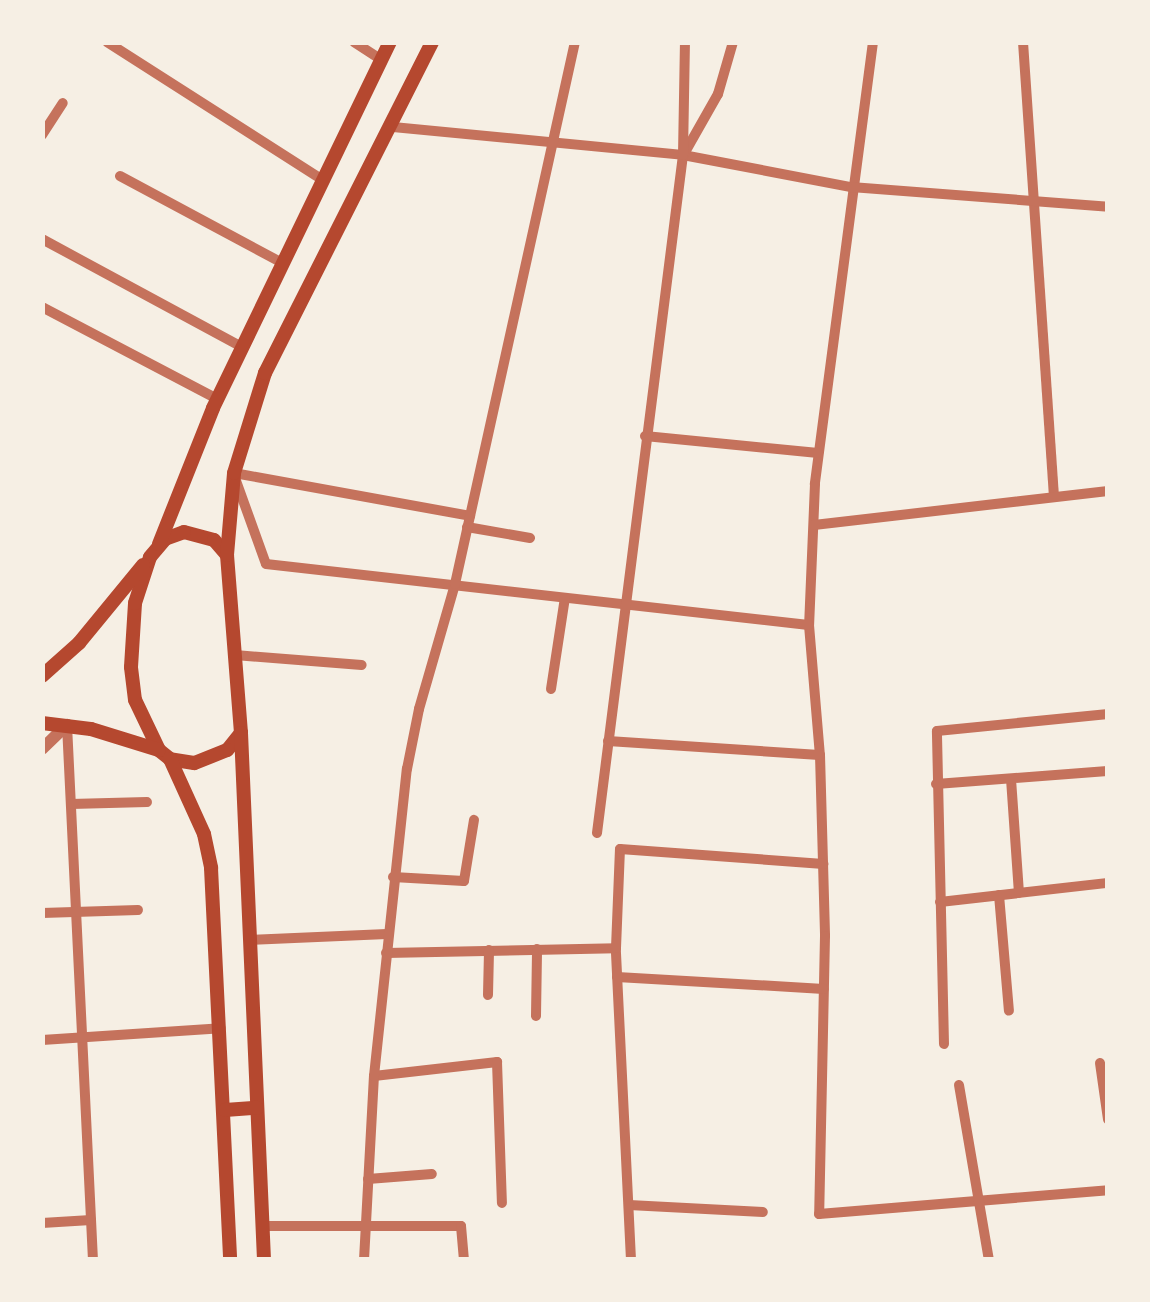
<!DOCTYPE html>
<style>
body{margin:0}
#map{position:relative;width:1150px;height:1302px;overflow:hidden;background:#f6efe4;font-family:Georgia,serif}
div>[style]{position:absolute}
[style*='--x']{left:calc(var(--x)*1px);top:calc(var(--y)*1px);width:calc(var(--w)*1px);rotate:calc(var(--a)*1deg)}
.minor>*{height:10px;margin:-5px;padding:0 5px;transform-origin:5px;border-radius:5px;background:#c5725c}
.tertiary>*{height:12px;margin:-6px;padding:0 6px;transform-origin:6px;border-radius:6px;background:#c5725c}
.secondary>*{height:14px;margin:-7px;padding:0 7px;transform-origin:7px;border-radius:7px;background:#b5482f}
span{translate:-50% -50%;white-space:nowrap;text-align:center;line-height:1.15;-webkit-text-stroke:8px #f6efe4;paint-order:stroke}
.frame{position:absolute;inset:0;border:45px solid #f6efe4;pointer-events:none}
</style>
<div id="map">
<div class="minor">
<i style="--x:107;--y:42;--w:258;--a:32.6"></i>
<i style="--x:354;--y:42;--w:33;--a:33"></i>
<i style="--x:873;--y:42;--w:446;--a:97.5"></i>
<i style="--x:815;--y:484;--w:141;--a:92.4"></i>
<i style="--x:809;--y:625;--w:130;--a:85.2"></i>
<i style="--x:820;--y:755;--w:181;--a:88.4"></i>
<i style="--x:825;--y:936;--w:278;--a:91.2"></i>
<i style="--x:819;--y:1214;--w:290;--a:-4.7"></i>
<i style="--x:1023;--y:42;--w:456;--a:86.1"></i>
<i style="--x:393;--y:127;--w:291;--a:5.5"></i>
<i style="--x:683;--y:155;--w:171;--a:10.8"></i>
<i style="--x:851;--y:187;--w:258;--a:4.4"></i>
<i style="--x:42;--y:135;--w:38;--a:-57"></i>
<i style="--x:684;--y:154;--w:69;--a:-60.5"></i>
<i style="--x:718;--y:94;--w:54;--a:-73.9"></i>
<i style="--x:120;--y:176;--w:184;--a:28.2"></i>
<i style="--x:42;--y:239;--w:227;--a:28.4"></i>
<i style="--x:42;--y:307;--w:198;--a:27.7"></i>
<i style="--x:645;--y:436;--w:174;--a:5.6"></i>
<i style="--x:234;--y:473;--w:240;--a:10.3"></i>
<i style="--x:235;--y:478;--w:91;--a:70.2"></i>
<i style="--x:266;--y:564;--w:546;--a:6.41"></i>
<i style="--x:814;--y:525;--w:296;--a:-6.6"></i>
<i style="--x:467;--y:527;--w:64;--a:9.9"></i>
<i style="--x:235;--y:655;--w:127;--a:4.5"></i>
<i style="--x:551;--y:689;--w:92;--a:-81.3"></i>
<i style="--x:67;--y:725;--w:536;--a:87.22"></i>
<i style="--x:608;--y:741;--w:212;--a:3.8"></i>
<i style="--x:1011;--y:779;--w:114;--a:86"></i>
<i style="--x:936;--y:784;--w:172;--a:-4.3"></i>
<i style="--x:71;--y:804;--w:76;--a:-1.5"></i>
<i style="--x:597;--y:833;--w:683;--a:-82.77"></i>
<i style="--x:683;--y:155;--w:113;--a:-89"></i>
<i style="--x:393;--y:877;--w:71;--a:3.2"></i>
<i style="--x:464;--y:881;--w:62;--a:-80.7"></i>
<i style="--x:999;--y:895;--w:116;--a:85.1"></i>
<i style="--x:940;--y:902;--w:169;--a:-6.5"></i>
<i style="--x:42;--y:913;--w:96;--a:-1.8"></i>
<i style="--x:250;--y:940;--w:137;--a:-2.5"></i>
<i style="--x:386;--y:953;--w:230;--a:-1.2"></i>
<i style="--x:617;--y:977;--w:207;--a:3.3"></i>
<i style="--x:488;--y:995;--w:45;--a:-88.7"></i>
<i style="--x:536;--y:1016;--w:67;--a:-89.1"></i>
<i style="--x:42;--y:1040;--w:179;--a:-3.8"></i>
<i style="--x:944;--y:1044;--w:313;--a:-91.3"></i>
<i style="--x:937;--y:731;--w:172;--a:-5.7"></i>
<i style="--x:1100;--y:1063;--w:57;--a:81.9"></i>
<i style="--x:374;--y:1076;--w:124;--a:-6.5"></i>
<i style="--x:497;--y:1062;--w:141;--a:88"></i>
<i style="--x:959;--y:1085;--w:178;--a:80.3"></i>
<i style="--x:368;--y:1179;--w:64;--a:-4.5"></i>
<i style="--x:629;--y:1205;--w:134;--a:3"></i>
<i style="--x:42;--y:1223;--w:49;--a:-3.5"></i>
<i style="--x:263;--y:1226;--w:198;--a:0"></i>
<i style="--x:461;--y:1226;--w:34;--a:85"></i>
<i style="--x:364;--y:1260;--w:184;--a:-86.9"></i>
<i style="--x:374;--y:1076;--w:309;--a:-83.9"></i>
<i style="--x:407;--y:769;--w:61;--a:-78.7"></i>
<i style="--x:419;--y:709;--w:130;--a:-73.9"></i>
<i style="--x:455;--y:584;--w:555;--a:-77.52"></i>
<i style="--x:631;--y:1260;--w:312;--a:-92.8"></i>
<i style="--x:616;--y:948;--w:99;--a:-87.7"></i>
<i style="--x:620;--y:849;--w:204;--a:4.2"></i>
</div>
<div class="tertiary">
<i style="--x:42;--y:749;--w:35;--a:-44"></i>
</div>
<div class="secondary">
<i style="--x:184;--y:532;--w:31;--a:15"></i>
<i style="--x:214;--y:540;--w:20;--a:49"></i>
<i style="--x:227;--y:555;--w:179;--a:85.5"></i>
<i style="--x:241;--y:733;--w:22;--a:129"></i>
<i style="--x:227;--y:750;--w:35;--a:158"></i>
<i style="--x:194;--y:763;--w:24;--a:-171"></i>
<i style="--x:170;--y:759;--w:14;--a:-141"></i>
<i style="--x:159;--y:750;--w:55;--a:-115.6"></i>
<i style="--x:135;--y:700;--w:33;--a:-97"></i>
<i style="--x:131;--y:667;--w:64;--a:-86.4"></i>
<i style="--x:135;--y:603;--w:48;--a:-71.9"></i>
<i style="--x:150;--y:557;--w:23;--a:-50"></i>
<i style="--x:165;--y:539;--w:20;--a:-20"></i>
<i style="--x:159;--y:544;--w:146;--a:-68.3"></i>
<i style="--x:213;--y:408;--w:407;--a:-64.2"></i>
<i style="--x:227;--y:555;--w:82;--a:-85.1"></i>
<i style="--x:234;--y:473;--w:105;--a:-72.8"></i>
<i style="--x:265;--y:373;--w:371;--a:-63.2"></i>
<i style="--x:42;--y:676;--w:50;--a:-41.7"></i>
<i style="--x:79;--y:643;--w:101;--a:-50.6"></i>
<i style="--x:42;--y:723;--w:49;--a:7"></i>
<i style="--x:91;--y:729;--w:71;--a:17.2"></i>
<i style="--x:241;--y:733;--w:528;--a:87.5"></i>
<i style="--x:170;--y:759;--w:82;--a:65.6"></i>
<i style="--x:204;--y:834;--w:35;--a:78"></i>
<i style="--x:211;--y:868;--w:392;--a:87.2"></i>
<i style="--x:225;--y:1110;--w:32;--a:-4"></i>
</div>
<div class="frame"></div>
</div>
